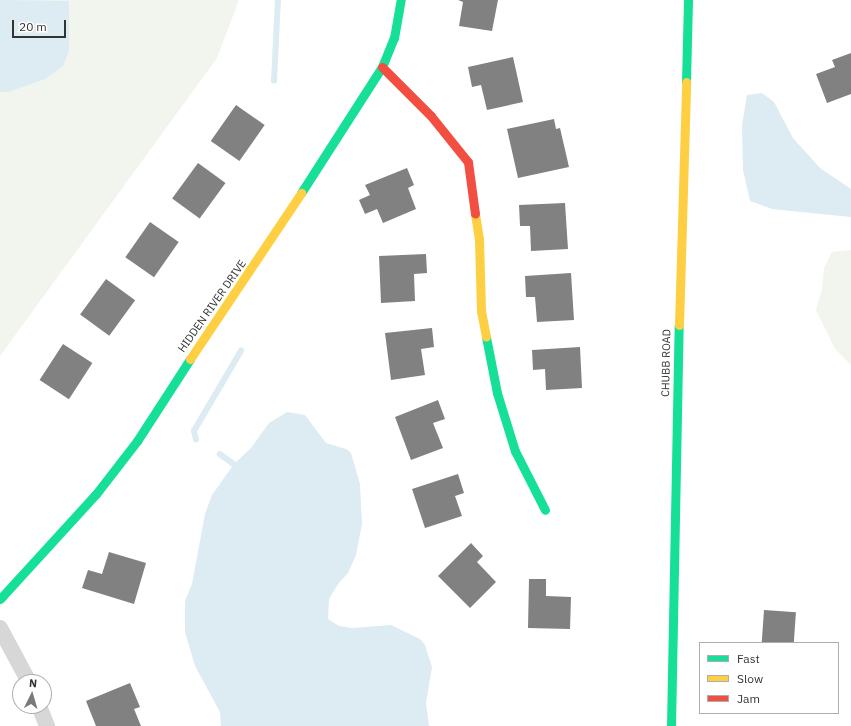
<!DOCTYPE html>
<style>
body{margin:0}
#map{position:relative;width:851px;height:726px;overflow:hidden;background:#fff;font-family:"IBM Plex Sans",sans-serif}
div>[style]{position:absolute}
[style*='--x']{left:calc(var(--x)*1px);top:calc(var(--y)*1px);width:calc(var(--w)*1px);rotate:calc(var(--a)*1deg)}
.green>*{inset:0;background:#f1f5ed}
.water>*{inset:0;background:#ddebf3}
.stream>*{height:5.5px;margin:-2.75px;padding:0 2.75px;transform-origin:2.75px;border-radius:2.75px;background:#ddebf3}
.building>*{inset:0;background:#818181;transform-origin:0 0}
.street>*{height:16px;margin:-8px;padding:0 8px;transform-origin:8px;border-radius:8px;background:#d7d7d7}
.fast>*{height:9px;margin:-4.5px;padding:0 4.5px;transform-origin:4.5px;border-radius:4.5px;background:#16e098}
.slow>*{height:9px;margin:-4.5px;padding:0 4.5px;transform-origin:4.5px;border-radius:4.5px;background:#ffcf43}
.jam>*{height:9px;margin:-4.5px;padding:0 4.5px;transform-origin:4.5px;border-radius:4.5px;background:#f24e42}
span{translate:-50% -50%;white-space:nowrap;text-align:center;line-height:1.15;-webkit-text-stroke:4px #fff;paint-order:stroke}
.street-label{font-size:11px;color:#333}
.legend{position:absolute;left:699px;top:642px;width:140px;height:72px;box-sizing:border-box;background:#fff;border:1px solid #adadad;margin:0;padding:5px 7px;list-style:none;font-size:12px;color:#333}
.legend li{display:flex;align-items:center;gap:8px;height:20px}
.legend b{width:20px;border:1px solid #adadad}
.north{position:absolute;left:12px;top:674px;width:40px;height:40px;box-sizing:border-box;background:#fff;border:1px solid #adadad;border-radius:50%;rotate:5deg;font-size:11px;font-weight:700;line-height:16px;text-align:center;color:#333}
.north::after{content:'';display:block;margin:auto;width:14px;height:18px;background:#7a7a7a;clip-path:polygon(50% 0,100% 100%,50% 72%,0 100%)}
.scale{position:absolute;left:12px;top:20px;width:54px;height:18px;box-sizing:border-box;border:2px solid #333;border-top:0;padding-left:5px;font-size:12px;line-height:14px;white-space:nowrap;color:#333;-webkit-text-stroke:3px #fff;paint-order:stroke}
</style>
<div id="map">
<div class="green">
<i style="clip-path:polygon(0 0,239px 0,217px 58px,0 356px)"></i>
<i style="clip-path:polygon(851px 250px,851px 365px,835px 349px,816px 310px,822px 289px,824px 268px,832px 252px)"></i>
</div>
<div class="water">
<i style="clip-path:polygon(0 0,69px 1px,69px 51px,63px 66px,45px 79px,8px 92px,0 92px)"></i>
<i style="clip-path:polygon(762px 93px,774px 102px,793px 138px,820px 168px,851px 189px,851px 217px,772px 209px,750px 201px,743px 170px,742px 125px,747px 95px)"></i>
<i style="clip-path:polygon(287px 412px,305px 415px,326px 443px,346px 449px,351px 453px,360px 484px,362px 524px,356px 555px,348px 573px,338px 584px,329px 599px,328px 619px,339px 626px,352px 628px,391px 625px,420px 639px,425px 645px,432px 667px,426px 703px,429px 726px,221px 726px,220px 712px,195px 666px,185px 632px,185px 601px,192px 584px,205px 514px,212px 495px,234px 464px,251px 448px,269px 423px)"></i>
</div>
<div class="stream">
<i style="--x:274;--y:81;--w:81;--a:-87.2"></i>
<i style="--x:196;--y:440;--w:9;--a:-103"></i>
<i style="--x:194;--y:431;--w:93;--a:-59.6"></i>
<i style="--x:220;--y:454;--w:17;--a:36"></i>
</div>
<div class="building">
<i style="clip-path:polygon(458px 0,498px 0,492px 31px,459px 26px,463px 2px)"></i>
<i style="clip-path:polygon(851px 53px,851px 94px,827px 103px,816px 74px,835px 67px,832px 60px)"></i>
<i style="clip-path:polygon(513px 57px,523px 102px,487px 110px,481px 85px,472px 87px,468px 67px)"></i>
<i style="left:236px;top:105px;width:35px;height:44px;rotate:35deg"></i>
<i style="clip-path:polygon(554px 119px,556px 129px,560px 128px,569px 167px,518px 178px,507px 129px)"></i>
<i style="left:198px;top:163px;width:34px;height:44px;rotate:36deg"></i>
<i style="clip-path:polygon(407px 168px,414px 185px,408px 188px,416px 209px,383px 223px,377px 209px,365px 214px,359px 200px,370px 195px,365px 185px)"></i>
<i style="clip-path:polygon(565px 203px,568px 249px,531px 251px,530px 226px,520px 226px,519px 205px)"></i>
<i style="left:150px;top:222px;width:35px;height:43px;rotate:35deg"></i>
<i style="clip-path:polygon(426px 254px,427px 273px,414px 274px,415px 301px,381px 303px,379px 256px)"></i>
<i style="clip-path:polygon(571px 273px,574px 320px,537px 322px,535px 297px,526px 297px,525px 276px)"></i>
<i style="left:106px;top:279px;width:36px;height:44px;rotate:36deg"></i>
<i style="clip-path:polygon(432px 328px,434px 347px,421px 349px,425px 375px,391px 380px,385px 333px)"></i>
<i style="left:63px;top:344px;width:35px;height:43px;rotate:33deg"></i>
<i style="clip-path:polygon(580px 347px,582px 388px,546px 390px,545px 369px,533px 370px,532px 350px)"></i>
<i style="clip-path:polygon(438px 400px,445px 419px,433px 423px,443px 448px,411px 460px,395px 417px)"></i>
<i style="clip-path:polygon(458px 474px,464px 493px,455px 496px,462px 516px,425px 528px,412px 489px)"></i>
<i style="clip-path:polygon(471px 543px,483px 556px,477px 562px,496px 582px,470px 608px,438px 576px)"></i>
<i style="clip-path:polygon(109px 552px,146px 563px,134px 604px,82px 588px,88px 570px,102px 574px)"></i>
<i style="clip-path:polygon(529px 579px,546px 579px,546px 596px,571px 597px,570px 629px,528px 628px)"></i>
<i style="left:764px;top:610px;width:32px;height:33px;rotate:4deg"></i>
<i style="clip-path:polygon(130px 683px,140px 707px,134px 709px,141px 726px,96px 726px,86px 701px)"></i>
</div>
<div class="street">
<i style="--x:0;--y:628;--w:61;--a:61.8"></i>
<i style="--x:39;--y:706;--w:22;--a:68"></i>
</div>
<div class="fast">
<i style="--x:686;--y:82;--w:82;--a:-88.6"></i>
<i style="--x:301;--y:193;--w:150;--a:-57.3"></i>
<i style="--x:382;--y:67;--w:31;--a:-68"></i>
<i style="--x:394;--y:38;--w:39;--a:-80"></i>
<i style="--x:486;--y:337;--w:57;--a:78.9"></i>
<i style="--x:497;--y:393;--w:61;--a:72.8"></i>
<i style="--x:515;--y:451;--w:66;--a:63"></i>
<i style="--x:0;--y:599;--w:142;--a:-47.6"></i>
<i style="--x:96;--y:494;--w:67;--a:-52.3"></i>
<i style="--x:137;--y:441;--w:98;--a:-57.1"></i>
<i style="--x:671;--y:726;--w:401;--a:-88.9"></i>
</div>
<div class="slow">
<i style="--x:475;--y:214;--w:25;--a:81"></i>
<i style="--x:479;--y:239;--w:72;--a:88.4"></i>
<i style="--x:481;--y:311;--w:26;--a:79"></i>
<i style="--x:679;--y:325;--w:243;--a:-88.3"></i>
<i style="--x:190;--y:359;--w:200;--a:-56.2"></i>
</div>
<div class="jam">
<i style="--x:382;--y:67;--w:69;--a:45"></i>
<i style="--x:431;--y:116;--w:59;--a:51.2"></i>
<i style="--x:468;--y:162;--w:52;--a:82.3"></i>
</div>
<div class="street-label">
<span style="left:212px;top:306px;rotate:-55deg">HIDDEN RIVER DRIVE</span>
<span style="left:666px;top:363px;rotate:-89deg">CHUBB ROAD</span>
</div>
<ul class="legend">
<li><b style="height:5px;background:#16e098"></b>Fast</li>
<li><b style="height:5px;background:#ffcf43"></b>Slow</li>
<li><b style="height:5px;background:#f24e42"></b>Jam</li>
</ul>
<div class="north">N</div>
<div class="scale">20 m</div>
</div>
